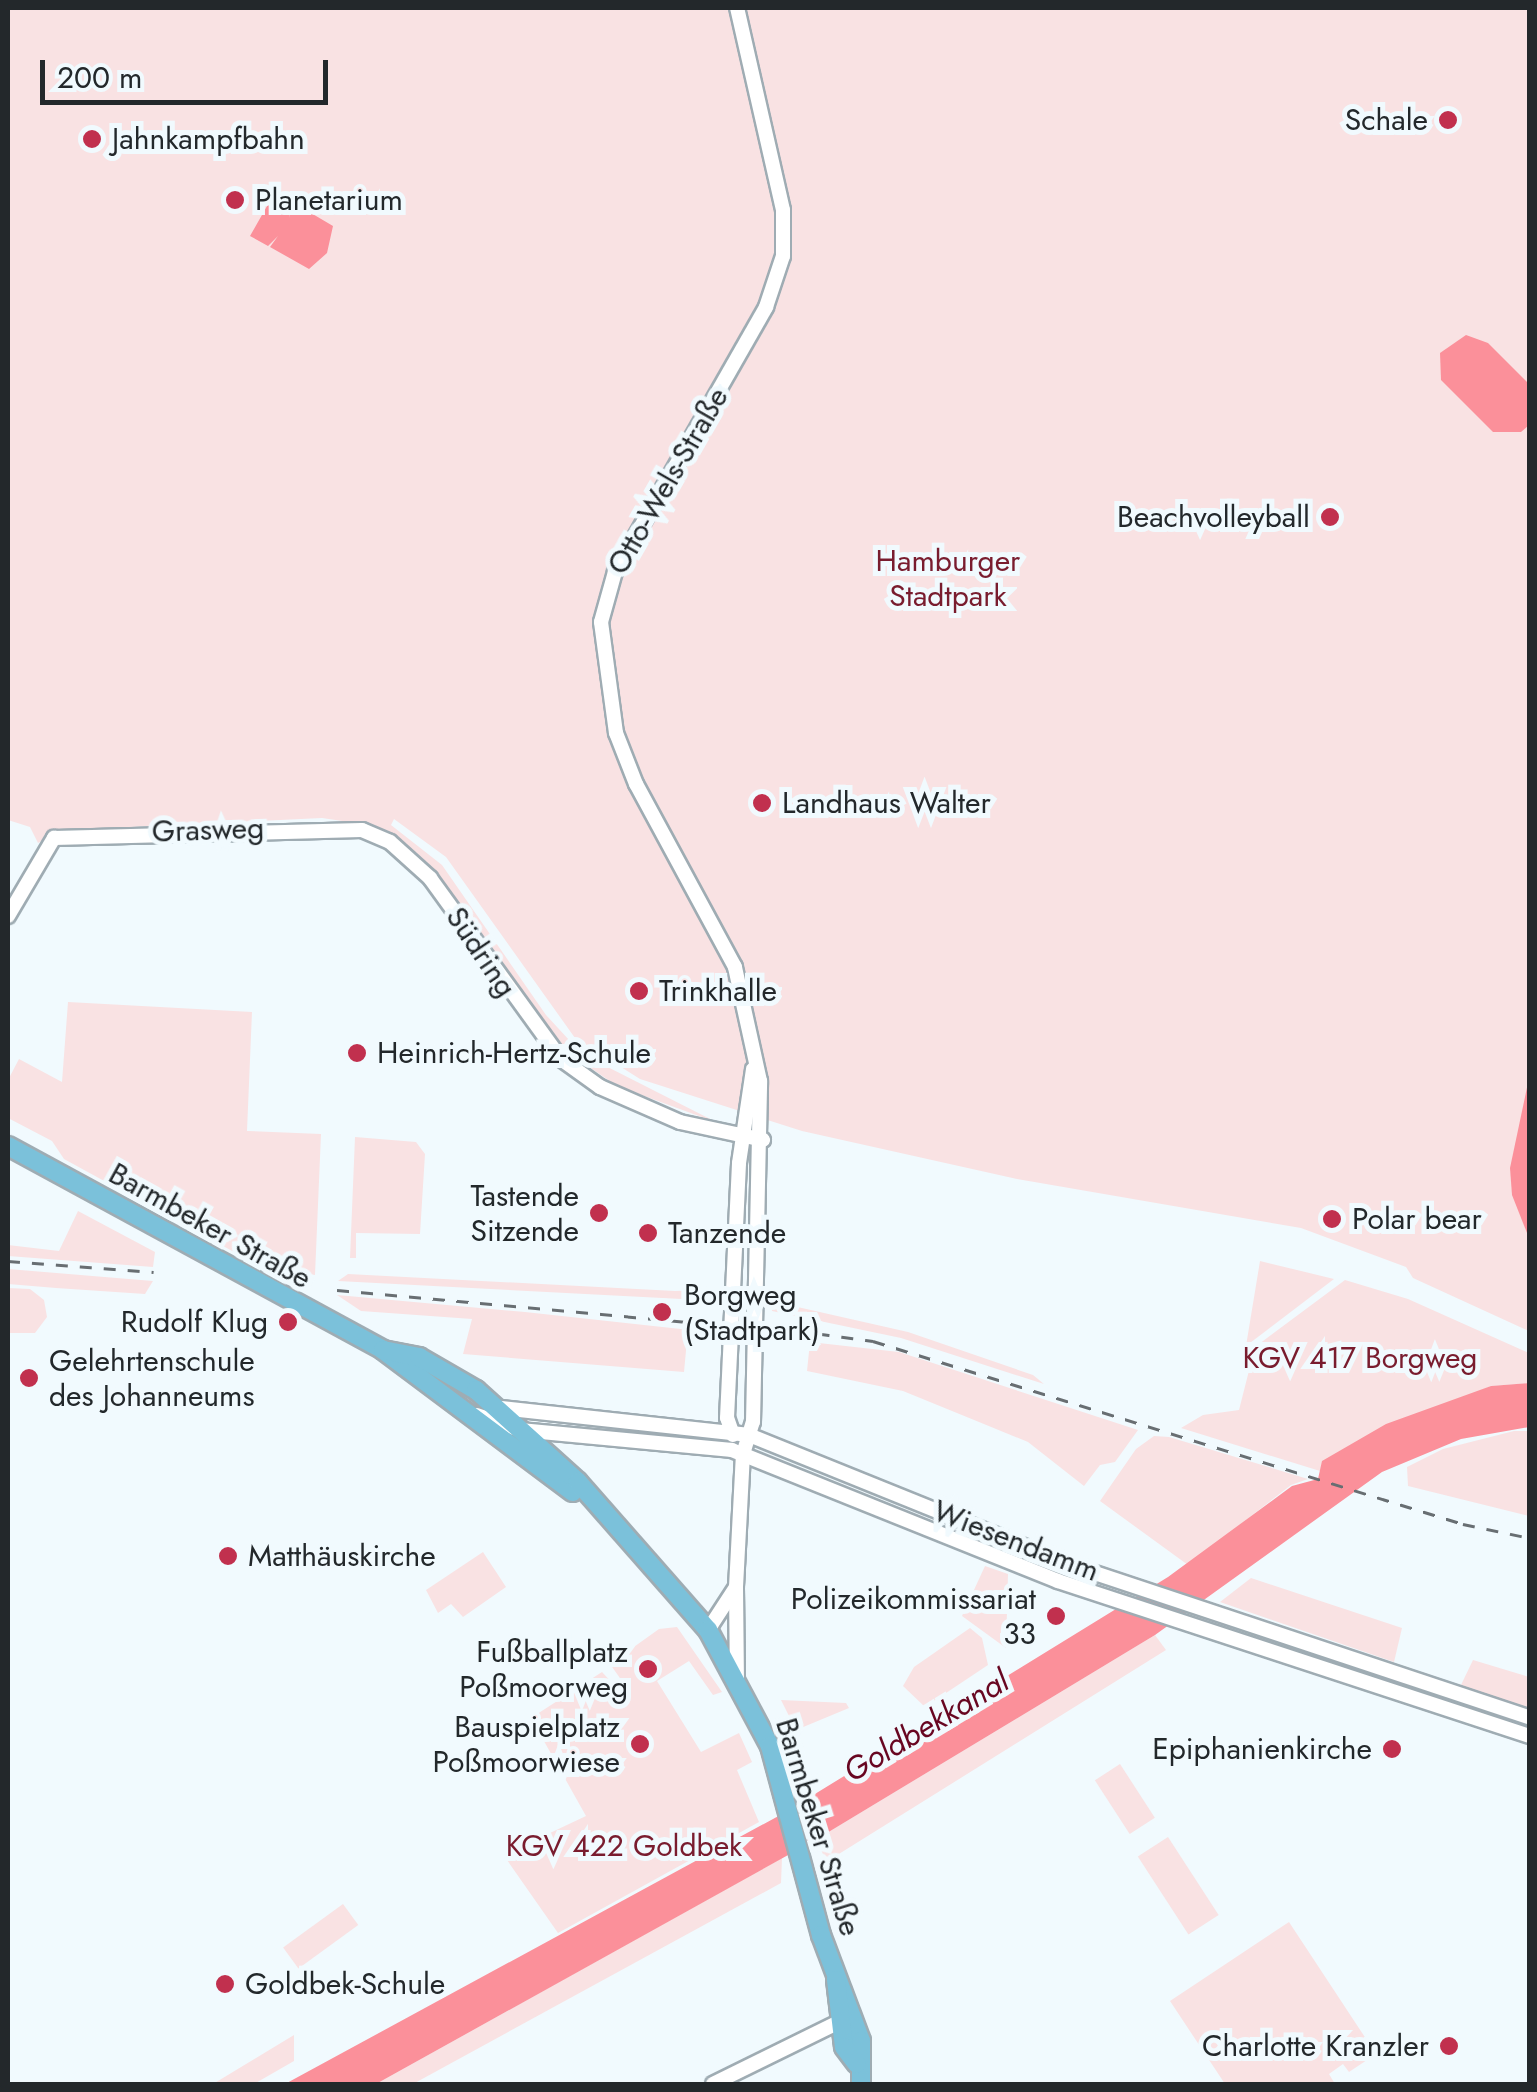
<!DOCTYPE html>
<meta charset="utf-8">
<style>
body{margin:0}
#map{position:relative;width:1537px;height:2092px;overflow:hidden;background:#f1fafe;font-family:Jost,sans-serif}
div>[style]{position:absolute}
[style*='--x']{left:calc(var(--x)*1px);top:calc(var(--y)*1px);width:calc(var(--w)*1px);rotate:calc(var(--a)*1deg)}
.green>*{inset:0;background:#f9e2e3;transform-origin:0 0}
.water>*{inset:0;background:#fb909a}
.roads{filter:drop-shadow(2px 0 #9facb3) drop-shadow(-2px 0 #9facb3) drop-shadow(0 2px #9facb3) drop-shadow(0 -2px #9facb3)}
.tertiary>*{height:14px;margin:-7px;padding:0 7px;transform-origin:7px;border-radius:7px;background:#fff}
.primary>*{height:18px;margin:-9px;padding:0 9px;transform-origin:9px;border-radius:9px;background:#7bc1da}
.rail>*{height:2.5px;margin-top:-1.25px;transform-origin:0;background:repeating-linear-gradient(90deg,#686e72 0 12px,transparent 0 24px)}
.dots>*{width:28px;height:28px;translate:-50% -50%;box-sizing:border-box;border:5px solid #f1fafe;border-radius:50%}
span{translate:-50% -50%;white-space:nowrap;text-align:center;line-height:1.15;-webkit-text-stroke:10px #f1fafe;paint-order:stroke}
.poi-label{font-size:30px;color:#23282b}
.right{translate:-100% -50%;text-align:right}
.left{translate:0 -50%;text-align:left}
.street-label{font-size:30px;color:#23282b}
.park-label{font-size:30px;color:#791c2e}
.water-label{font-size:32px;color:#680621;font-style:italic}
.frame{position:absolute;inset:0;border:10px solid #23282b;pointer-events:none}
.scale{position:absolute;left:40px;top:60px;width:288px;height:45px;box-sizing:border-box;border:5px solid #23282b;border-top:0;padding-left:12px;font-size:30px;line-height:35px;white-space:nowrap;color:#23282b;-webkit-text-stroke:8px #f1fafe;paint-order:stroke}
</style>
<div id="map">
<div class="green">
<i style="clip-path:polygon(8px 8px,1529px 8px,1529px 1331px,1413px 1278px,1406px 1267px,1301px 1228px,1017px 1179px,802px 1131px,640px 1079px,575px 1038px,446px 857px,394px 819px,391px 825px,442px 865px,546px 1015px,582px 1054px,718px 1123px,617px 1086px,557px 1045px,438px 876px,376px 826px,322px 818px,89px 829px,55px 833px,38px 843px,30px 827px,8px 820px)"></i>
<i style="clip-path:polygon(68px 1002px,252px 1012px,247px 1131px,321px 1134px,315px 1275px,258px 1265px,64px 1159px,52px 1141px,8px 1118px,8px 1080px,19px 1059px,62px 1082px)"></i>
<i style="clip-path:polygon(355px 1137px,416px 1142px,425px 1154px,420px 1234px,356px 1233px,356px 1258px,350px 1258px)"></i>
<i style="clip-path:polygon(78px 1211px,155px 1252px,153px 1267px,8px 1256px,8px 1245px,59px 1251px)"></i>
<i style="clip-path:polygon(1260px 1261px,1334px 1279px,1246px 1346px)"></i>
<i style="clip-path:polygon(8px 1269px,153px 1281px,145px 1294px,56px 1288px,8px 1284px)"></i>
<i style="clip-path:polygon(348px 1274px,675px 1291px,703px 1290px,701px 1300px,338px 1281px)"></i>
<i style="clip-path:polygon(1345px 1280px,1408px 1299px,1529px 1353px,1529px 1383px,1491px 1386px,1323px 1461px,1320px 1471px,1181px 1428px,1203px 1415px,1239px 1410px,1255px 1347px)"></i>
<i style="clip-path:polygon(8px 1288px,30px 1289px,44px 1300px,47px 1317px,35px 1333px,8px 1333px)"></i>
<i style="clip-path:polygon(337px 1295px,525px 1312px,699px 1331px,687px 1340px,684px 1372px,463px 1354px,472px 1319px,361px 1311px)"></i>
<i style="clip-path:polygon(771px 1301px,908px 1332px,1033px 1375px,1044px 1384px,901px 1338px,772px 1311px)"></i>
<i style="clip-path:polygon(810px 1342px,899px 1352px,1138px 1430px,1115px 1462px,1100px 1465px,1084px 1486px,1028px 1442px,979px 1422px,903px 1391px,807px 1371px)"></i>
<i style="clip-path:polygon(1514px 1431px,1529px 1431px,1529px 1516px,1408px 1486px,1407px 1467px,1443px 1449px)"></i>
<i style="clip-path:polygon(1154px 1436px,1169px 1437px,1308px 1479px,1291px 1485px,1188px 1565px,1100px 1501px,1136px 1449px)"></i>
<i style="clip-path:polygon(483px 1552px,506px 1587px,463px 1617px,451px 1604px,438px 1613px,426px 1590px)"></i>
<i style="clip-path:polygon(985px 1566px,1008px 1574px,1006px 1648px,962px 1616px)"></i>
<i style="clip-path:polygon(1251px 1578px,1402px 1628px,1394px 1662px,1220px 1602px)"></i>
<i style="clip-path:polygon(677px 1627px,722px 1692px,713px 1695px,689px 1661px,657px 1681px,701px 1752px,739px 1733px,752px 1762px,737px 1770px,759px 1822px,558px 1933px,507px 1860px,516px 1849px,586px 1816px,531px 1718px,602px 1672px,615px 1686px,622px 1681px,610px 1664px,659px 1629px)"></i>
<i style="clip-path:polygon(970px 1628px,982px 1638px,988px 1665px,925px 1707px,903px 1686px,914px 1667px)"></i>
<i style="clip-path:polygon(1155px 1635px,1166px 1650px,826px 1862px,817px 1839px)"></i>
<i style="clip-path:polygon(1473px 1660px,1529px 1677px,1529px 1708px,1461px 1685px)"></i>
<i style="clip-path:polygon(781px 1700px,846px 1703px,849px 1708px,796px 1730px)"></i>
<i style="left:1120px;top:1764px;width:64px;height:30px;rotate:57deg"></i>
<i style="left:1168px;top:1837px;width:93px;height:36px;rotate:57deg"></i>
<i style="clip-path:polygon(782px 1858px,781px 1883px,413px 2084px,376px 2084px)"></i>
<i style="left:343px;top:1904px;width:26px;height:74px;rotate:54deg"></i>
<i style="clip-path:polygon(1289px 1922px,1376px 2054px,1349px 2072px,1343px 2064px,1329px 2074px,1335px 2084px,1225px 2084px,1170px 2001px)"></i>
<i style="clip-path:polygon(294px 2035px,294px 2061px,254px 2084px,213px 2084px)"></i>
</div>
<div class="water">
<i style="clip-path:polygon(275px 192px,293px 202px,289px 218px,294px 203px,333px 226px,327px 253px,309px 269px,270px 247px,278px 236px,268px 246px,250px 236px)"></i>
<i style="clip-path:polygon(1466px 335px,1488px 343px,1529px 384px,1529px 425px,1521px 432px,1493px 432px,1441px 380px,1440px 353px)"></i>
<i style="clip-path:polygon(1529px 1078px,1529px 1238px,1512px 1195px,1510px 1168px)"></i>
<i style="clip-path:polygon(1529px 1383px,1529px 1427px,1461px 1439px,1382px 1472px,1155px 1635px,817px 1839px,376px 2084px,285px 2084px,784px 1813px,1168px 1577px,1292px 1486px,1318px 1479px,1322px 1461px,1386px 1424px,1491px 1386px)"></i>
</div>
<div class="roads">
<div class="tertiary">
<i style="--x:8;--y:916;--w:91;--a:-59.5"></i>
<i style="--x:54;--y:838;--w:308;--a:-1.5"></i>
<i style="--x:362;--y:830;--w:30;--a:23"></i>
<i style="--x:390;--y:842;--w:54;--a:42"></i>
<i style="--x:430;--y:878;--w:223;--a:54.1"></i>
<i style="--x:561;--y:1059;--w:48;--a:35.7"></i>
<i style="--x:600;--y:1087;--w:87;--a:23.6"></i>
<i style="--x:680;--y:1122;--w:85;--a:12.2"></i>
<i style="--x:492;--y:1407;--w:259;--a:6.2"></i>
<i style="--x:749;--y:1435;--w:344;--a:22"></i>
<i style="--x:1068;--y:1564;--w:487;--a:18.4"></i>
<i style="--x:477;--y:1415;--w:46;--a:19.2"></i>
<i style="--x:520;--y:1430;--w:213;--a:5.4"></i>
<i style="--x:732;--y:1450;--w:351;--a:21.9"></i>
<i style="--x:1058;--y:1581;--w:497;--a:18.2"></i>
<i style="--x:733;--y:1435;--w:18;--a:-109"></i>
<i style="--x:727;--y:1418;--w:255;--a:-87.3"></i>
<i style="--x:739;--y:1163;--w:95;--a:-81.5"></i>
<i style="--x:736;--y:1588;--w:89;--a:89.4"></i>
<i style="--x:708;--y:1630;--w:51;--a:-56.9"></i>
<i style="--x:736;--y:1587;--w:133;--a:-87"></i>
<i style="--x:743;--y:1454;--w:34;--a:-73"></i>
<i style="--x:753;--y:1422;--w:341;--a:-88.8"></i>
<i style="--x:760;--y:1081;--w:117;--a:-102.4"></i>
<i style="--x:735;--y:967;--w:208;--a:-118.4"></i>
<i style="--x:636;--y:784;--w:55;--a:-111.4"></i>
<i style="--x:616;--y:733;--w:112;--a:-97.7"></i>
<i style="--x:601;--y:622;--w:52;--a:-74.4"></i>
<i style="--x:615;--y:572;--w:305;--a:-60.3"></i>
<i style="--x:766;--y:307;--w:54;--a:-71.6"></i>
<i style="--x:783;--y:256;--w:46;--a:-90"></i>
<i style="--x:783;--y:210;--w:207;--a:-102.8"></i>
<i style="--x:713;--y:2084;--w:149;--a:-26.2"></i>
</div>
<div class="primary">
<i style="--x:8;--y:1146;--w:427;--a:28.5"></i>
<i style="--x:383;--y:1350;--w:237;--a:36.8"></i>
<i style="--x:383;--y:1350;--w:37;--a:11"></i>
<i style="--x:419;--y:1357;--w:66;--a:30.1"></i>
<i style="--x:476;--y:1390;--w:137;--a:42"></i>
<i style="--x:578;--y:1482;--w:197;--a:48.7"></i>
<i style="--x:708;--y:1630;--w:132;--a:61.9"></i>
<i style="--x:770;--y:1746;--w:196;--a:74.9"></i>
<i style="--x:821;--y:1935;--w:113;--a:69.3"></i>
<i style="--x:861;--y:2041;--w:43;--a:90"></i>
<i style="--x:836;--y:1980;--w:67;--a:83.2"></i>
<i style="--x:844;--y:2047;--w:21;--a:53"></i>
</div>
</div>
<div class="rail">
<i style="--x:8;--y:1261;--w:146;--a:4.3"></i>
<i style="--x:337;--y:1290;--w:366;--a:5.2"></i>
<i style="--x:770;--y:1327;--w:104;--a:7.7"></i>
<i style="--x:873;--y:1341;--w:618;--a:17.23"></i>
<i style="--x:1463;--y:1524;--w:68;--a:11.8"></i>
</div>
<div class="dots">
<i style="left:1448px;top:120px;background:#c1304e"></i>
<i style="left:92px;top:139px;background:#c1304e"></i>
<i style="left:235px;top:200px;background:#c1304e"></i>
<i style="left:1330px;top:517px;background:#c1304e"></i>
<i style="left:762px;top:803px;background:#c1304e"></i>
<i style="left:639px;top:991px;background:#c1304e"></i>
<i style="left:357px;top:1053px;background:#c1304e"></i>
<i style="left:599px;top:1213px;background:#c1304e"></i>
<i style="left:1332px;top:1219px;background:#c1304e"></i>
<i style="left:648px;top:1233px;background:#c1304e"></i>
<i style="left:662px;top:1312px;background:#c1304e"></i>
<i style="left:288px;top:1322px;background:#c1304e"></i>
<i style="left:29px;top:1378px;background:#c1304e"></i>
<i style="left:228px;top:1556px;background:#c1304e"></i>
<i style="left:1056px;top:1616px;background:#c1304e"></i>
<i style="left:648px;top:1669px;background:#c1304e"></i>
<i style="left:640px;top:1744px;background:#c1304e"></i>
<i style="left:1392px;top:1749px;background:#c1304e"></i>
<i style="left:225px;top:1984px;background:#c1304e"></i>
<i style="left:1449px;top:2046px;background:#c1304e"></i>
</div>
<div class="poi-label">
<span class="right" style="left:1428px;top:120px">Schale</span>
<span class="left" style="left:112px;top:139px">Jahnkampfbahn</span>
<span class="left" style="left:255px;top:200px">Planetarium</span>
<span class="right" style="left:1310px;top:517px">Beachvolleyball</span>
<span class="left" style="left:782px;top:803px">Landhaus Walter</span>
<span class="left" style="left:659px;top:991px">Trinkhalle</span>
<span class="left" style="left:377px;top:1053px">Heinrich-Hertz-Schule</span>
<span class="right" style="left:579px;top:1213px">Tastende<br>Sitzende</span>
<span class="left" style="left:1352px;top:1219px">Polar bear</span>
<span class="left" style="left:668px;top:1233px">Tanzende</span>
<span class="left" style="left:684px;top:1312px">Borgweg<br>(Stadtpark)</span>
<span class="right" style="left:268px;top:1322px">Rudolf Klug</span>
<span class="left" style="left:49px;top:1378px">Gelehrtenschule<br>des Johanneums</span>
<span class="left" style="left:248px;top:1556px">Matthäuskirche</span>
<span class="right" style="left:1036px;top:1616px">Polizeikommissariat<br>33</span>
<span class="right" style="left:628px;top:1669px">Fußballplatz<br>Poßmoorweg</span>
<span class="right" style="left:620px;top:1744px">Bauspielplatz<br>Poßmoorwiese</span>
<span class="right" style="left:1372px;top:1749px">Epiphanienkirche</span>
<span class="left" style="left:245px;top:1984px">Goldbek-Schule</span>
<span class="right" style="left:1429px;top:2046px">Charlotte Kranzler</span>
</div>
<div class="street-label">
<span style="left:668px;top:481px;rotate:-60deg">Otto-Wels-Straße</span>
<span style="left:208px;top:830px;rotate:-2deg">Grasweg</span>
<span style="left:481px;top:952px;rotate:56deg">Südring</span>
<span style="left:210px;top:1226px;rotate:29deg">Barmbeker Straße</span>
<span style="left:1016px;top:1541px;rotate:21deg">Wiesendamm</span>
<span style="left:818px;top:1827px;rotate:73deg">Barmbeker Straße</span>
</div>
<div class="park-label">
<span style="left:948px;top:578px">Hamburger<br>Stadtpark</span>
<span style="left:1360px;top:1358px">KGV 417 Borgweg</span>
<span style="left:624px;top:1846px">KGV 422 Goldbek</span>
</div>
<div class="water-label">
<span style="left:926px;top:1726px;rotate:-31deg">Goldbekkanal</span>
</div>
<div class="frame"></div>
<div class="scale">200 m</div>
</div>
